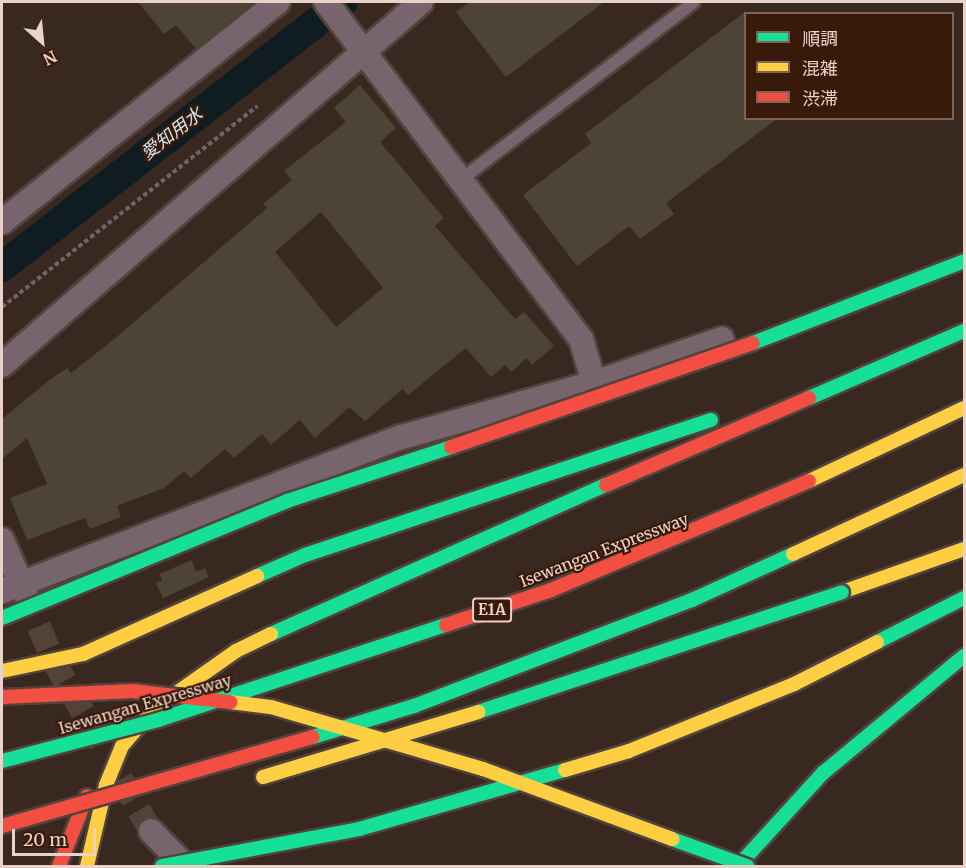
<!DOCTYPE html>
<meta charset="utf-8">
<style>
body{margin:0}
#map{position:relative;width:966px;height:868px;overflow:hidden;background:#39281f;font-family:Merriweather,"Noto Sans JP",serif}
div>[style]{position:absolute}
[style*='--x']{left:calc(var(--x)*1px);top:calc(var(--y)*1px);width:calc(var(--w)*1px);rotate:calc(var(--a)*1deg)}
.canal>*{height:30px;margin:-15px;padding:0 15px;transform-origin:15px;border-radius:15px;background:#0f1c21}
.building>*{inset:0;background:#4d4435}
.street-tunnel>*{height:24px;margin-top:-12px;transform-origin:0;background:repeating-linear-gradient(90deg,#534238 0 24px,transparent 0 36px)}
.path>*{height:4px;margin-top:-2px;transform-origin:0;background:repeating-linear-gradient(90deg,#716265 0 4.5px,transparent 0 7.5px)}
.roads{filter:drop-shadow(2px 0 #52443d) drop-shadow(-2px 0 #52443d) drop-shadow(0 2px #52443d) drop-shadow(0 -2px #52443d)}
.lane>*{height:12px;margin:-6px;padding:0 6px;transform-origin:6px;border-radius:6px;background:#77646c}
.street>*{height:24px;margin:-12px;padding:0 12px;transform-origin:12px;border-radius:12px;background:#77646c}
.fast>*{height:14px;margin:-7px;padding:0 7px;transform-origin:7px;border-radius:7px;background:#16e098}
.slow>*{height:14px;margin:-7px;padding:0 7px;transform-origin:7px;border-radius:7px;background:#ffcf43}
.jam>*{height:14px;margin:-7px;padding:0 7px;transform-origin:7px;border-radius:7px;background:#f24e42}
.bridges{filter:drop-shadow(2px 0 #52443d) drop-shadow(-2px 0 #52443d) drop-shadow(0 2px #52443d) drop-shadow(0 -2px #52443d)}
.fast-bridge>*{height:14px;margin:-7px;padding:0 7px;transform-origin:7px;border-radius:7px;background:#16e098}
.slow-bridge>*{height:14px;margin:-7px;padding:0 7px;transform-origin:7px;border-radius:7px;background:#ffcf43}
.jam-bridge>*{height:14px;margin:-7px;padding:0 7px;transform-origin:7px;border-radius:7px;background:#f24e42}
span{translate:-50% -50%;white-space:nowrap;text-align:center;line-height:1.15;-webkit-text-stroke:4.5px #391a0a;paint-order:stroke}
.shield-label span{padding:2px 4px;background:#391a0a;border:2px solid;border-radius:4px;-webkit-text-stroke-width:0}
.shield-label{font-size:15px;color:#e8d2c9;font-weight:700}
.street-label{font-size:16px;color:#e8d2c9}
.water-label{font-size:18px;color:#cee8f3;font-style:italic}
.frame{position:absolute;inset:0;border:3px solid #e8d2c9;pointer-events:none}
.legend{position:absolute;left:744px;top:12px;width:210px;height:108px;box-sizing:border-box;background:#391a0a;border:2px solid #7f6456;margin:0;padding:8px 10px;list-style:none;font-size:18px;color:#e8d2c9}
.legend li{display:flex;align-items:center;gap:12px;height:30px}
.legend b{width:30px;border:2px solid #7f6456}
.north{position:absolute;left:12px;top:12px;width:60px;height:60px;-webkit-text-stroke:4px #391a0a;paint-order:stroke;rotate:153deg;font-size:16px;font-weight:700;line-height:24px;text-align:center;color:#e8d2c9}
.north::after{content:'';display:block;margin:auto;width:21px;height:27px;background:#e8d2c9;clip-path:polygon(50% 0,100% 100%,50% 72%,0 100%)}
.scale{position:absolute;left:12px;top:829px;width:84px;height:27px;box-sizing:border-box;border:3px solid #e8d2c9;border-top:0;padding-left:8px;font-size:18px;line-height:21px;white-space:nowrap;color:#e8d2c9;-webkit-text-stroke:4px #391a0a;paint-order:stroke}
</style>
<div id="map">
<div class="canal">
<i style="--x:2;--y:267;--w:432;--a:-37.9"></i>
</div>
<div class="building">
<i style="clip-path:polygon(138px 2px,253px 2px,196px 49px,176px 25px,164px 34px)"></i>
<i style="clip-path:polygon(470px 2px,604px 2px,506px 77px,456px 12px)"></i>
<i style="clip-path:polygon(746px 11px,746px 118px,778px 118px,666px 203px,674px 214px,640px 239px,629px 226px,577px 266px,523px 195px,591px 143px,585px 134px)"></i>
<i style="clip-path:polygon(evenodd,360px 85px,396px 128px,380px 142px,444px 218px,435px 226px,515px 319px,524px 312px,554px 346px,532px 365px,527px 358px,511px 372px,505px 365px,491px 377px,466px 348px,408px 395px,403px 389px,365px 421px,349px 407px,315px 438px,300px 420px,271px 445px,262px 434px,234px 458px,225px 449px,191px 478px,184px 471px,164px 488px,117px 506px,121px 517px,90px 529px,85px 518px,27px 540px,10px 498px,47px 484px,27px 438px,2px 459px,2px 419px,52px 378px,67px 368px,71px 373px,112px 341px,267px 208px,263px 204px,292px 180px,284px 171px,346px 122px,334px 108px,360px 85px,321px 212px,383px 288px,336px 327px,275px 252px,321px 212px)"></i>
<i style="clip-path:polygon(192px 560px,196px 572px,205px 568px,209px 577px,163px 598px,156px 583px,162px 580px,159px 574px)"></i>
</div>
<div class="street-tunnel">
<i style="--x:25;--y:593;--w:73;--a:67.3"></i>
<i style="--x:53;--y:660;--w:103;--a:60.2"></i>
<i style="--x:121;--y:779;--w:60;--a:60"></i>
</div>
<div class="path">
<i style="--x:2;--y:307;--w:325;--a:-38.2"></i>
</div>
<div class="roads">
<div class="lane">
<i style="--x:459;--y:181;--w:295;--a:-37.3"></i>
</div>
<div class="street">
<i style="--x:326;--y:2;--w:423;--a:52.9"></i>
<i style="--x:581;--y:339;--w:46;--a:73.5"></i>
<i style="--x:2;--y:222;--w:353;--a:-38.6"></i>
<i style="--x:2;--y:365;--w:554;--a:-40.9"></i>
<i style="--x:2;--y:540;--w:58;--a:66.5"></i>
<i style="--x:2;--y:591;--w:429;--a:-21.1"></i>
<i style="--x:402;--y:437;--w:199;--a:-15.7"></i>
<i style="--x:594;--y:383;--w:135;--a:-19"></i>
<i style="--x:151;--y:831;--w:49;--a:45.8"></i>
</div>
<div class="fast">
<i style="--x:809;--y:398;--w:169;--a:-23.4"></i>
<i style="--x:257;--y:576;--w:52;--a:-23.6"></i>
<i style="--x:305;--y:555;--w:428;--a:-18.4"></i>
<i style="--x:271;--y:634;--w:367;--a:-24"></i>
<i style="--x:738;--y:866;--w:126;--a:-47.6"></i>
<i style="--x:823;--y:773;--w:183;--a:-39.7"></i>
</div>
<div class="slow">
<i style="--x:842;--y:592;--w:129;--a:-19.4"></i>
<i style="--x:2;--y:671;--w:83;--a:-11.9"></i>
<i style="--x:83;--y:654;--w:191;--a:-24.1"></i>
<i style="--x:87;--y:866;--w:83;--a:-76.8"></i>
<i style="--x:106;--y:785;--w:42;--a:-67.7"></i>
<i style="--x:122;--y:746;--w:50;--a:-49"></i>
<i style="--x:155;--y:708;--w:99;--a:-35.1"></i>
<i style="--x:236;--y:651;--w:39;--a:-26"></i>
</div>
<div class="jam">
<i style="--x:606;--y:485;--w:221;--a:-23.2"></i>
<i style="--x:59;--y:866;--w:75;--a:-68.2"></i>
</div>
</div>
<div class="bridges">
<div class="fast-bridge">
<i style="--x:753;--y:343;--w:226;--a:-21.2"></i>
<i style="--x:2;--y:618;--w:308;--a:-22.3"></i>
<i style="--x:287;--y:501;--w:173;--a:-18.2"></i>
<i style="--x:877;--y:642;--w:97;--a:-26.8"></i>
<i style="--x:478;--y:712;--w:383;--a:-18.2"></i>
<i style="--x:313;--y:737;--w:106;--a:-17.1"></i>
<i style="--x:414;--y:706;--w:298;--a:-20.9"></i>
<i style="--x:692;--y:600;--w:111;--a:-24.5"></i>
<i style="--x:2;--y:761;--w:161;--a:-14.7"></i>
<i style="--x:158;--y:720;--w:303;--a:-18.3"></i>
<i style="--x:672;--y:839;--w:80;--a:19.8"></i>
<i style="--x:162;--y:866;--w:200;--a:-10.6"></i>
<i style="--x:359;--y:829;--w:214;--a:-16"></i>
</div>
<div class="slow-bridge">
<i style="--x:809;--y:481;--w:171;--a:-25.2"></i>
<i style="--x:793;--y:554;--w:188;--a:-24.8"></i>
<i style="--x:230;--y:702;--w:41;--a:7"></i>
<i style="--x:271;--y:707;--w:221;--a:16.3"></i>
<i style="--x:483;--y:769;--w:202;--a:20.3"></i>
<i style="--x:565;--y:770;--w:67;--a:-16.5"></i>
<i style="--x:629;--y:751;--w:178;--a:-22.1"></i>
<i style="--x:794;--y:684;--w:93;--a:-26.8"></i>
<i style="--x:263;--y:777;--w:225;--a:-16.8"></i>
</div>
<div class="jam-bridge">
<i style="--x:451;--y:447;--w:319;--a:-19"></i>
<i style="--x:446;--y:625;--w:111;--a:-18.4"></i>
<i style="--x:551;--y:590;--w:280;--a:-22.9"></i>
<i style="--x:2;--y:697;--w:131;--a:-2.6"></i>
<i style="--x:133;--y:691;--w:98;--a:6.5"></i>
<i style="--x:2;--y:826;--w:323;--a:-16"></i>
</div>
</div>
<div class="shield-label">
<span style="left:492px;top:610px">E1A</span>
</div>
<div class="street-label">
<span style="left:604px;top:550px;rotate:-21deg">Isewangan Expressway</span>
<span style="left:145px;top:704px;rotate:-16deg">Isewangan Expressway</span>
</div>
<div class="water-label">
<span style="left:172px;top:134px;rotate:-38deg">愛知用水</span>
</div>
<div class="frame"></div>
<ul class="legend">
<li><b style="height:8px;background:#16e098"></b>順調</li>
<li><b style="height:8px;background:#ffcf43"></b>混雑</li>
<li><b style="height:8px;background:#f24e42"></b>渋滞</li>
</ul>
<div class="north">N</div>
<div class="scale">20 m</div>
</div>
